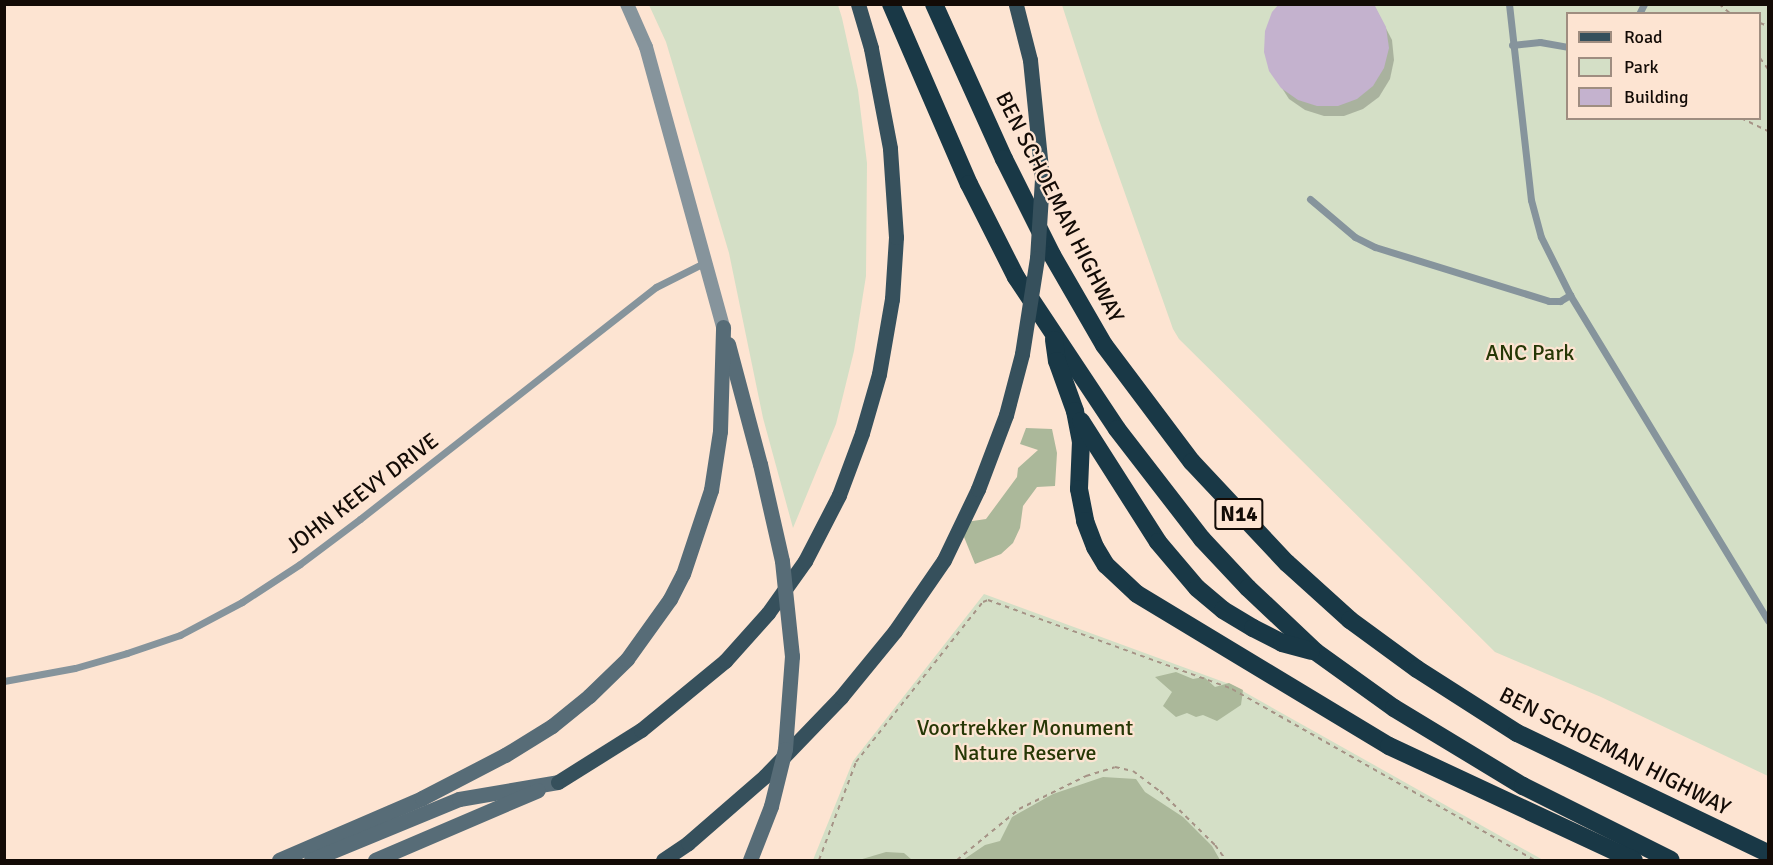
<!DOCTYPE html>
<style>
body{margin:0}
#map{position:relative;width:1773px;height:865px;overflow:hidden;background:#fde4d2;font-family:Signika,sans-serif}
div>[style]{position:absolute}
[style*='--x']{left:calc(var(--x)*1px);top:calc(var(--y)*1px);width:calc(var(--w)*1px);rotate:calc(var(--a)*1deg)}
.green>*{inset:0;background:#d4dfc6}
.forest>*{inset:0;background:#abb89a}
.shadow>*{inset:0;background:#0003}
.building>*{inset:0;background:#c4b2ce}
.path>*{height:2px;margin-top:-1px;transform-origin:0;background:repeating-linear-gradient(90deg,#a59285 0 4.5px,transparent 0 9px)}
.service>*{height:7px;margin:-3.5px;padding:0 3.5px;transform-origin:3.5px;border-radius:3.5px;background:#86949c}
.minor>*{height:14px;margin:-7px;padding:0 7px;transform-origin:7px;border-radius:7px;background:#86949c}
.secondary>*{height:15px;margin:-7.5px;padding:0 7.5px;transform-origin:7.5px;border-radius:7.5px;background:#576c77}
.primary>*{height:15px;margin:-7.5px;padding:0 7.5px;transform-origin:7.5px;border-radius:7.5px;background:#36505c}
.motorway>*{height:18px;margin:-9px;padding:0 9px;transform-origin:9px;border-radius:9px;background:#193846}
.secondary-bridge>*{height:15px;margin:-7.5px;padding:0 7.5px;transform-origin:7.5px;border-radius:7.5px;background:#576c77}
.primary-bridge>*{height:15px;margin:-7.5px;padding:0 7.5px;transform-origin:7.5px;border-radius:7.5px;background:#36505c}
span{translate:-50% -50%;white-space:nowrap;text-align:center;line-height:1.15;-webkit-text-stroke:4.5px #fde4d2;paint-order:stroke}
.shield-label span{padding:2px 4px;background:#fde4d2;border:2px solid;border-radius:4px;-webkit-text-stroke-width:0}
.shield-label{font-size:21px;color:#130b06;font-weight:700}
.street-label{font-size:22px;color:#130b06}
.park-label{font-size:22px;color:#263705}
.frame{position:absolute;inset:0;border:6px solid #130b06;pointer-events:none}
.legend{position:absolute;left:1566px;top:12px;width:195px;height:108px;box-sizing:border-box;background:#fde4d2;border:2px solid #9f8d80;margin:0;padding:8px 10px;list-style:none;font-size:18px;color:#130b06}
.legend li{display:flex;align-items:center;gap:12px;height:30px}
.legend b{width:30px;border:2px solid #9f8d80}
</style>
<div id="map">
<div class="green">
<i style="clip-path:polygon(649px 5px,838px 5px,842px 18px,858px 90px,867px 163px,866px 276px,854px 351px,836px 424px,793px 528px,763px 418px,729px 253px,666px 42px)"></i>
<i style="clip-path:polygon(evenodd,1062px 5px,1768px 5px,1768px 776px,1601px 697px,1495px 652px,1179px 339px,1173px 329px,1099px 120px,1062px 5px,1568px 14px,1760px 14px,1760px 118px,1568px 118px,1568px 14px)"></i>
<i style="clip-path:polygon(984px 594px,1232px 685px,1543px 860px,813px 860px,853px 761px)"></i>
</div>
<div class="forest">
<i style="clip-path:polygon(1026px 428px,1052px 429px,1057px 453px,1055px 486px,1037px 487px,1023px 506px,1020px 528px,1013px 543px,1001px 554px,975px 564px,964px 537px,966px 522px,986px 519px,1017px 477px,1018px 468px,1038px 450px,1020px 444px)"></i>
<i style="clip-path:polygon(1176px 672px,1193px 679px,1204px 677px,1215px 687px,1229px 683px,1243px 690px,1241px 705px,1217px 721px,1203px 715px,1196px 717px,1187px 713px,1176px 717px,1163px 706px,1172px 692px,1155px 677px)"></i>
<i style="clip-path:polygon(1103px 777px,1136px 779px,1145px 792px,1183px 817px,1212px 846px,1220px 860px,963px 860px,985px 845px,1000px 841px,1012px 817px,1053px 794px)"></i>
<i style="clip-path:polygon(886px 852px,904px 853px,912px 860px,859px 860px)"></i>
</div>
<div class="shadow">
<i style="clip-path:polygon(1376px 9px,1392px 40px,1394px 60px,1390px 79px,1379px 97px,1363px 109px,1344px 116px,1324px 116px,1305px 110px,1289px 99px,1278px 82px)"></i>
</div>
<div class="building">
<i style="clip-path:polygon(1279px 4px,1374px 4px,1386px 27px,1389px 48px,1384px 68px,1373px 86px,1357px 99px,1338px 106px,1317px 106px,1298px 100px,1281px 88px,1269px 71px,1264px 52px,1265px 31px,1272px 12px)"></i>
</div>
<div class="path">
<i style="--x:1719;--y:4;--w:16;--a:40"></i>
<i style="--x:1760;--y:23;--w:9;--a:21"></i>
<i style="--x:1760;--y:58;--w:14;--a:54"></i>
<i style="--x:1741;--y:118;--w:30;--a:26"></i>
<i style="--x:819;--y:860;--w:105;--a:-69.3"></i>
<i style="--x:856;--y:762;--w:204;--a:-51.6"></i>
<i style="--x:983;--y:602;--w:5;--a:-22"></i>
<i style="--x:988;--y:600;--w:260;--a:20"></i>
<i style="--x:1232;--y:689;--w:347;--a:29.5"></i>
<i style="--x:957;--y:860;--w:80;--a:-39.4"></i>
<i style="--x:1019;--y:809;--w:75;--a:-26.2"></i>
<i style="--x:1086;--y:776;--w:30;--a:-17"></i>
<i style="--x:1115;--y:767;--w:18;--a:13"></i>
<i style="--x:1133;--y:771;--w:34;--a:37"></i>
<i style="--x:1160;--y:791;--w:77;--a:44.5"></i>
<i style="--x:1215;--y:845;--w:19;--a:54"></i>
</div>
<div class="service">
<i style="--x:1509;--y:4;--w:197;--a:83.6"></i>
<i style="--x:1531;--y:200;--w:38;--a:75"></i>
<i style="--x:1541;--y:237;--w:65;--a:63.4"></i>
<i style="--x:1570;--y:295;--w:381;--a:58.7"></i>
<i style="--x:1639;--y:14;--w:11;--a:-63"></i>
<i style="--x:1512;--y:45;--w:28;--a:-6"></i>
<i style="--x:1540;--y:42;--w:28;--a:10"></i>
<i style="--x:1310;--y:199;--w:59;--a:40.2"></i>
<i style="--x:1355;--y:237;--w:22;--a:27"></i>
<i style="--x:1375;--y:247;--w:182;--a:17.2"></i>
<i style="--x:1549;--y:301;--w:11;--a:0"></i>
<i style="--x:1560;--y:301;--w:12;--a:-31"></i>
<i style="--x:4;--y:681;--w:72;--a:-10.4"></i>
<i style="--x:75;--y:668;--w:54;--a:-16.1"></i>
<i style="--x:127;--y:653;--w:56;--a:-18.8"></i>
<i style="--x:180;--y:635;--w:70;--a:-28"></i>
<i style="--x:242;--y:602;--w:69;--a:-33.2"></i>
<i style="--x:300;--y:564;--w:75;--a:-36.9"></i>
<i style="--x:360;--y:519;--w:376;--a:-38.1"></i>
<i style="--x:656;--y:287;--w:56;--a:-26.6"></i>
</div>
<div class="minor">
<i style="--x:627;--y:4;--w:47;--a:66.2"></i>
<i style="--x:646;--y:47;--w:290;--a:74.6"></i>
</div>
<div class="secondary">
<i style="--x:728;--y:344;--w:124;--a:75.1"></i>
<i style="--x:279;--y:860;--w:156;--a:-23.4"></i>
<i style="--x:422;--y:798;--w:93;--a:-27.4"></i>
<i style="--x:505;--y:755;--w:55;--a:-31.7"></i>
<i style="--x:552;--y:726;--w:48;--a:-39"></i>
<i style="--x:589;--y:696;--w:53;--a:-44.2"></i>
<i style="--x:627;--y:659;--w:74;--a:-54.4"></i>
<i style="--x:670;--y:599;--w:28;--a:-63"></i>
<i style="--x:683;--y:574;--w:89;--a:-71.6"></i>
<i style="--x:711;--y:490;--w:60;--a:-81.3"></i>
<i style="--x:720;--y:431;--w:104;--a:-88.3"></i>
<i style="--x:311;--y:860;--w:160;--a:-22.4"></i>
<i style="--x:459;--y:799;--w:100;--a:-9.7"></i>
<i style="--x:375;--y:860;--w:177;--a:-23.2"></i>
<i style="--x:750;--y:860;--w:58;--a:-68.7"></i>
</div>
<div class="primary">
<i style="--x:558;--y:782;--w:98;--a:-32.1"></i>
<i style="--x:641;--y:730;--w:109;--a:-39.4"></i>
<i style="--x:725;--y:661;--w:64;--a:-48.1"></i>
<i style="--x:768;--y:613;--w:64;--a:-54.6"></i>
<i style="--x:805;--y:561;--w:74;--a:-62.7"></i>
<i style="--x:839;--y:495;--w:66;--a:-69.6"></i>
<i style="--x:862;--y:433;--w:61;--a:-73.9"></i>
<i style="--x:879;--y:374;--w:76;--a:-80.2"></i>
<i style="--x:892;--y:299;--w:62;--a:-86.3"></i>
<i style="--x:896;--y:237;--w:89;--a:-93.9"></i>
<i style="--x:890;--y:148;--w:102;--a:-100.8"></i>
<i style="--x:871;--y:48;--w:46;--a:-106.5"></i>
<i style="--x:663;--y:860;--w:30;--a:-34"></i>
<i style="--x:688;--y:843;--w:102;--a:-41"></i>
<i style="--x:765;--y:776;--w:110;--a:-46.1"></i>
<i style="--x:841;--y:697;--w:85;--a:-50.7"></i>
<i style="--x:895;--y:631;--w:86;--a:-55.4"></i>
<i style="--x:944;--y:560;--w:79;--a:-64.4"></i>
<i style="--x:978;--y:489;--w:79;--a:-69.3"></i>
<i style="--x:1006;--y:415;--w:63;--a:-75.3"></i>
</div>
<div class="motorway">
<i style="--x:891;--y:4;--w:196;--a:66.6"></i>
<i style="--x:969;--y:184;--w:104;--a:63.2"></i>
<i style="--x:1016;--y:277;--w:182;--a:56.4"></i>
<i style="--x:1117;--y:429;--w:139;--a:52.3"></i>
<i style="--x:1202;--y:539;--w:67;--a:46.8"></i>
<i style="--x:1248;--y:588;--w:93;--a:43.3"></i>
<i style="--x:1316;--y:652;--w:96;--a:35.7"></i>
<i style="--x:1394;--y:708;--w:151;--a:31.2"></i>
<i style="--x:1523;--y:786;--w:165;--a:26.6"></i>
<i style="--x:934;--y:4;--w:170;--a:65.7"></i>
<i style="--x:1004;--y:159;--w:107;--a:63.4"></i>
<i style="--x:1052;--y:255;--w:104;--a:60"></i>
<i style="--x:1104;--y:345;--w:146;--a:53.1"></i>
<i style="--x:1192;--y:462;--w:139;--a:46.8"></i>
<i style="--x:1287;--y:563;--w:85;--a:42.1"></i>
<i style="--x:1350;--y:620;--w:83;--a:36.2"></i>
<i style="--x:1417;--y:669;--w:119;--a:32.6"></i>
<i style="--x:1517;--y:733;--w:278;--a:25.6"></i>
<i style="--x:1054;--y:340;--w:21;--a:82"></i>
<i style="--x:1057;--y:361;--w:53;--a:70.2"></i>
<i style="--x:1075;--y:411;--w:31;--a:79"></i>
<i style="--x:1081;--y:441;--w:48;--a:92.4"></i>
<i style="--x:1079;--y:489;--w:33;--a:79"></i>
<i style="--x:1085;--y:521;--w:28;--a:69"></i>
<i style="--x:1095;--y:547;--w:21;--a:59"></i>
<i style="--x:1106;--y:565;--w:42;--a:43.1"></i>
<i style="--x:1137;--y:594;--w:294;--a:31.1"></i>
<i style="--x:1389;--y:746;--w:270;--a:25"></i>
<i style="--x:1081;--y:421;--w:143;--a:57.5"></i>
<i style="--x:1158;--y:542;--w:60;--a:49.7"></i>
<i style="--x:1197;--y:588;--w:34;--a:40"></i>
<i style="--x:1223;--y:610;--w:35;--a:31"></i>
<i style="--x:1253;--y:628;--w:33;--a:27"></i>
<i style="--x:1282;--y:643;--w:30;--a:15"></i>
</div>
<div class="secondary-bridge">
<i style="--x:760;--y:464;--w:99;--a:77.2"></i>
<i style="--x:782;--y:561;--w:96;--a:84"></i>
<i style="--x:792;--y:656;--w:93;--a:94.3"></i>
<i style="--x:785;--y:749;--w:59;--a:103.8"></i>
</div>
<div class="primary-bridge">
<i style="--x:1016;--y:5;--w:57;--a:75.7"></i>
<i style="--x:1030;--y:60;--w:120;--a:84.2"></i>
<i style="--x:1042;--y:179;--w:79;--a:93.6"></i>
<i style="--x:1037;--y:258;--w:97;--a:98.9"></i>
</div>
<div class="shield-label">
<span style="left:1239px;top:514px">N14</span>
</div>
<div class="street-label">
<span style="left:1060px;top:207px;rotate:63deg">BEN SCHOEMAN HIGHWAY</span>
<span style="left:362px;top:493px;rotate:-37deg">JOHN KEEVY DRIVE</span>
<span style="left:1615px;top:751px;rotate:27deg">BEN SCHOEMAN HIGHWAY</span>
</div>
<div class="park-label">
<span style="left:1530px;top:353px">ANC Park</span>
<span style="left:1025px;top:740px">Voortrekker Monument<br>Nature Reserve</span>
</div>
<div class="frame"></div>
<ul class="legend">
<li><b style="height:8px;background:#36505c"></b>Road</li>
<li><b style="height:16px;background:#d4dfc6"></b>Park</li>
<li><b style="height:16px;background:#c4b2ce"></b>Building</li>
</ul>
</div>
